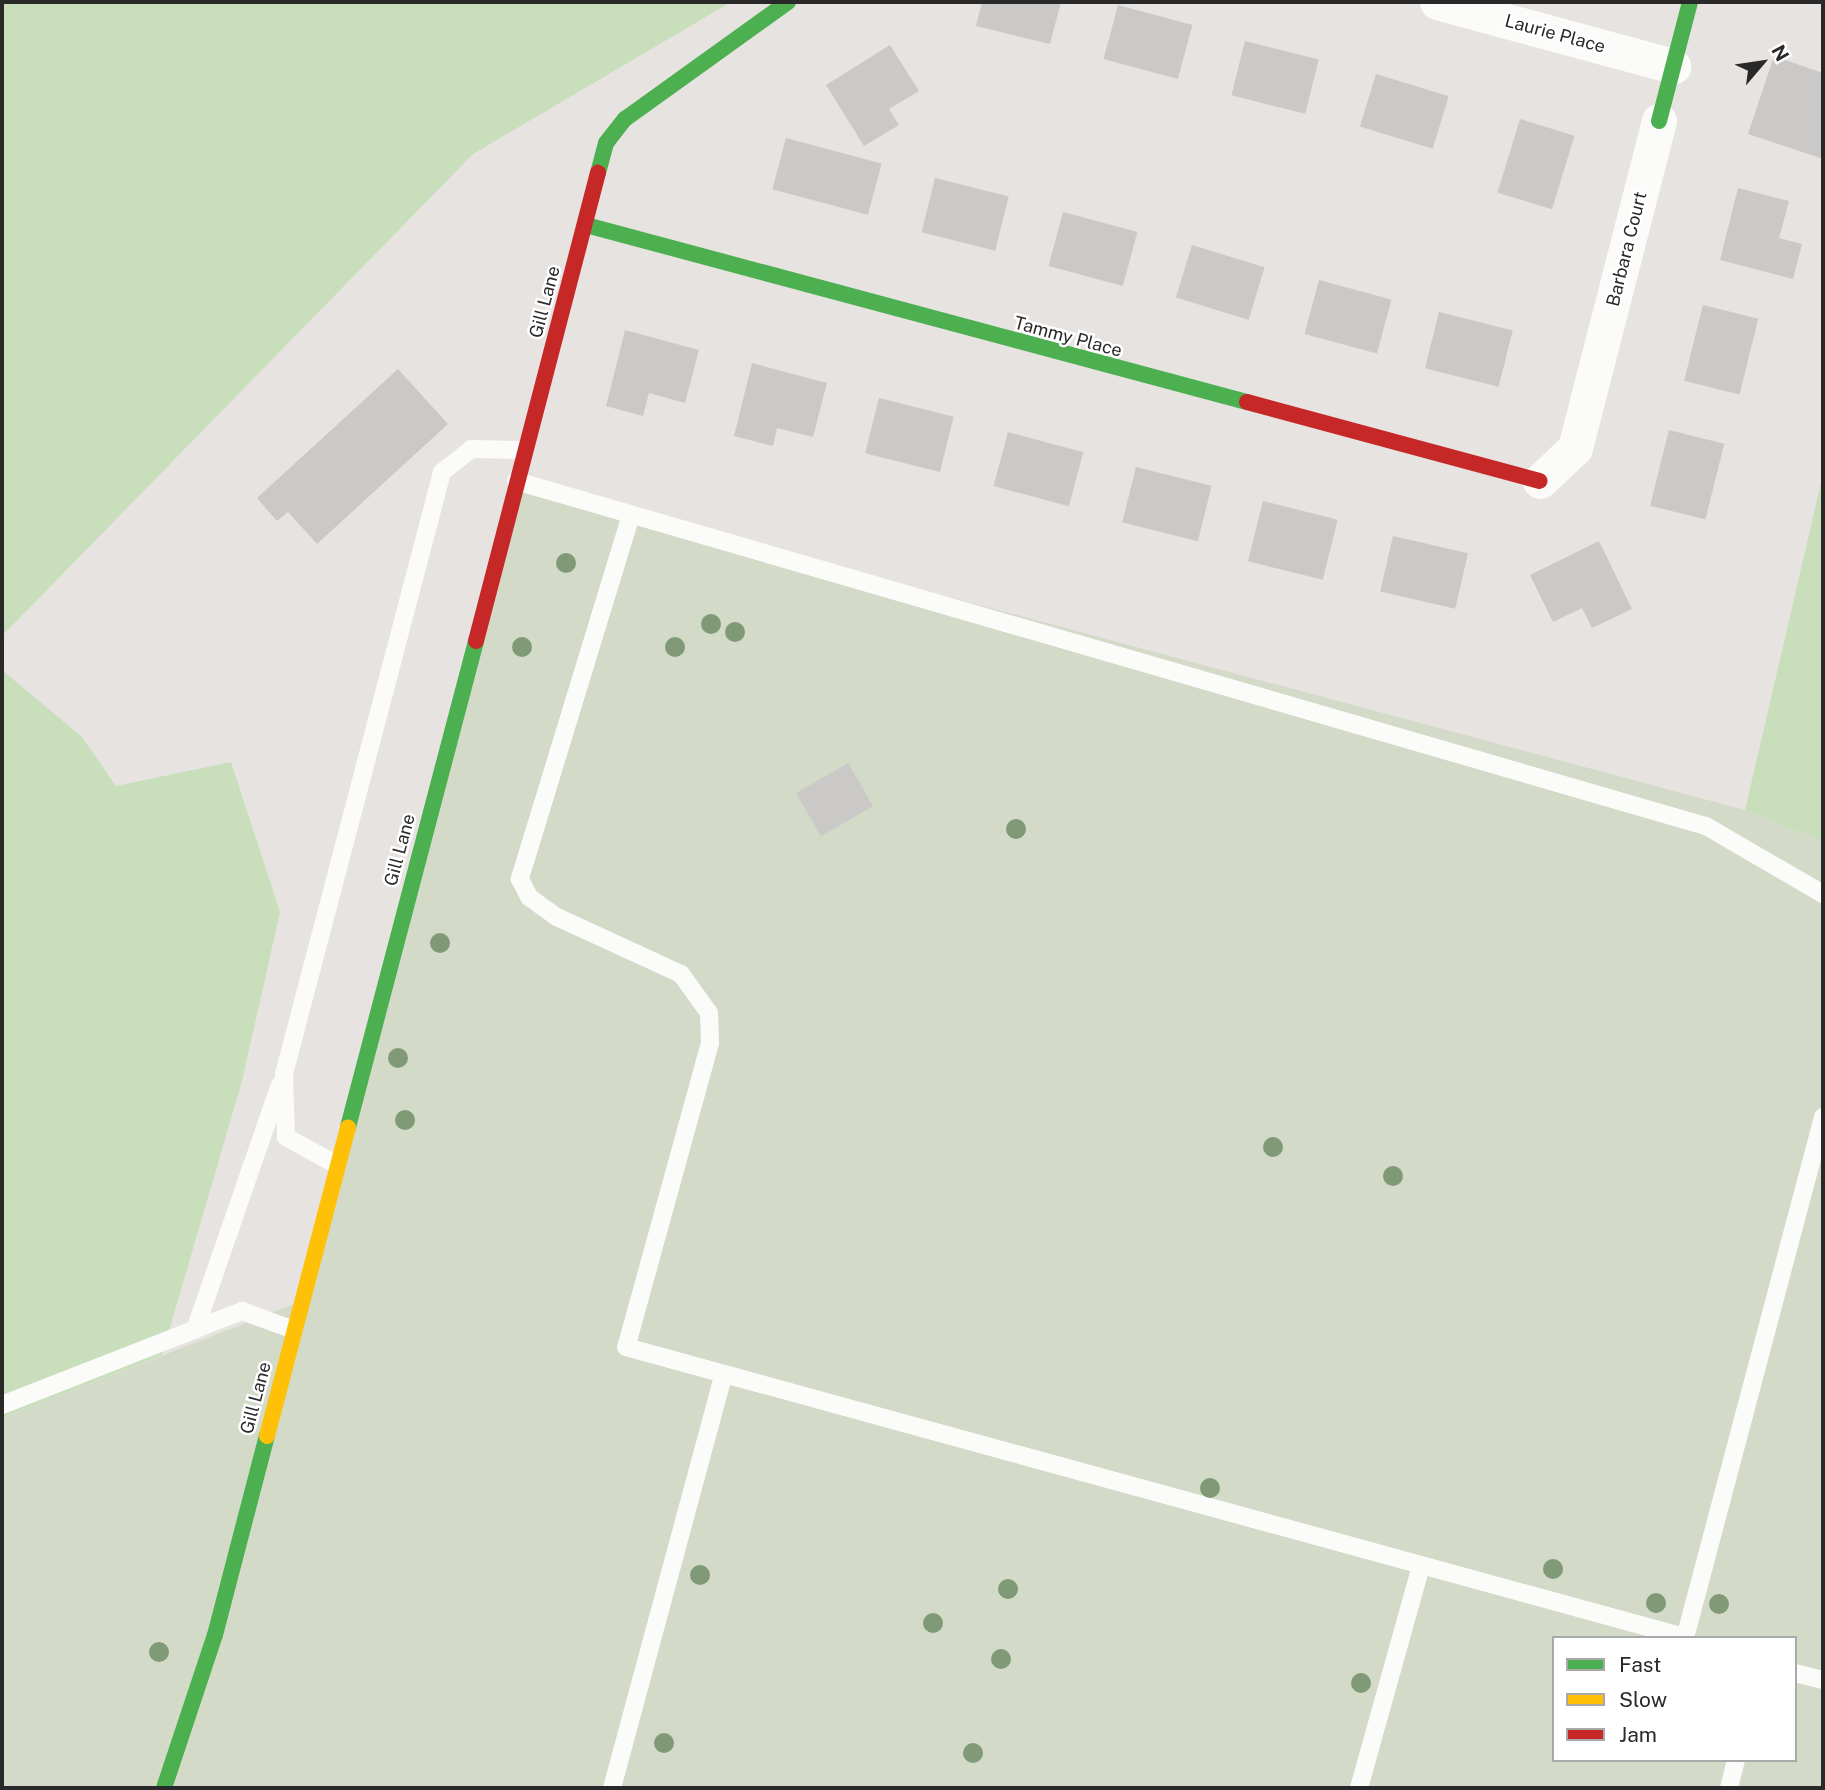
<!DOCTYPE html>
<style>
body{margin:0}
#map{position:relative;width:1825px;height:1790px;overflow:hidden;background:#e6e3e0;font-family:"Public Sans",sans-serif}
div>[style]{position:absolute}
[style*='--x']{left:calc(var(--x)*1px);top:calc(var(--y)*1px);width:calc(var(--w)*1px);rotate:calc(var(--a)*1deg)}
.green>*{inset:0;background:#c9dfbc}
.cemetery>*{inset:0;background:#d3dac8}
.building>*{inset:0;background:#cbc9c7;transform-origin:0 0}
.lane>*{height:18px;margin:-9px;padding:0 9px;transform-origin:9px;border-radius:9px;background:#fbfbfa}
.street>*{height:35px;margin:-17.5px;padding:0 17.5px;transform-origin:17.5px;border-radius:17.5px;background:#fbfbfa}
.fast>*{height:16px;margin:-8px;padding:0 8px;transform-origin:8px;border-radius:8px;background:#4caf50}
.slow>*{height:16px;margin:-8px;padding:0 8px;transform-origin:8px;border-radius:8px;background:#ffc107}
.jam>*{height:16px;margin:-8px;padding:0 8px;transform-origin:8px;border-radius:8px;background:#c62828}
.trees>*{width:20px;height:20px;margin:-10px;border-radius:50%;background:#809a77}
span{translate:-50% -50%;white-space:nowrap;text-align:center;line-height:1.15;-webkit-text-stroke:5px #fff;paint-order:stroke}
.street-label{font-size:18px;color:#292929}
.frame{position:absolute;inset:0;border:4px solid #292929;pointer-events:none}
.legend{position:absolute;left:1552px;top:1636px;width:245px;height:126px;box-sizing:border-box;background:#fff;border:2px solid #a9a9a9;margin:0;padding:9px 12px;list-style:none;font-size:21px;color:#292929}
.legend li{display:flex;align-items:center;gap:14px;height:35px}
.legend b{width:35px;border:2px solid #a9a9a9}
.north{position:absolute;left:1727px;top:28px;width:70px;height:70px;-webkit-text-stroke:5px #fff;paint-order:stroke;rotate:61deg;font-size:19px;font-weight:700;line-height:28px;text-align:center;color:#292929}
.north::after{content:'';display:block;margin:auto;width:24px;height:32px;background:#292929;clip-path:polygon(50% 0,100% 100%,50% 72%,0 100%)}
</style>
<div id="map">
<div class="green">
<i style="clip-path:polygon(2px 2px,731px 2px,473px 154px,2px 636px)"></i>
<i style="clip-path:polygon(1823px 474px,1823px 842px,1745px 810px)"></i>
<i style="clip-path:polygon(2px 670px,82px 737px,116px 786px,231px 762px,280px 912px,242px 1081px,162px 1355px,2px 1418px)"></i>
</div>
<div class="cemetery">
<i style="clip-path:polygon(evenodd,516px 481px,1745px 810px,1823px 842px,1823px 1788px,2px 1788px,2px 1418px,297px 1303px,516px 481px,1554px 1638px,1795px 1638px,1795px 1760px,1554px 1760px,1554px 1638px)"></i>
</div>
<div class="building">
<i style="clip-path:polygon(982px 2px,1061px 2px,1050px 44px,976px 26px)"></i>
<i style="left:1118px;top:5px;width:77px;height:56px;rotate:15deg"></i>
<i style="left:1245px;top:41px;width:76px;height:56px;rotate:14deg"></i>
<i style="clip-path:polygon(890px 45px,919px 91px,889px 109px,899px 125px,864px 146px,826px 85px)"></i>
<i style="clip-path:polygon(1774px 56px,1823px 73px,1823px 159px,1748px 134px)"></i>
<i style="left:1376px;top:74px;width:76px;height:55px;rotate:17deg"></i>
<i style="left:1520px;top:119px;width:57px;height:77px;rotate:17deg"></i>
<i style="left:786px;top:138px;width:99px;height:53px;rotate:15deg"></i>
<i style="left:935px;top:178px;width:76px;height:56px;rotate:14deg"></i>
<i style="clip-path:polygon(1738px 188px,1789px 201px,1779px 238px,1802px 244px,1793px 279px,1720px 260px)"></i>
<i style="left:1063px;top:212px;width:77px;height:56px;rotate:15deg"></i>
<i style="left:1192px;top:245px;width:76px;height:55px;rotate:17deg"></i>
<i style="left:1319px;top:280px;width:75px;height:56px;rotate:15deg"></i>
<i style="left:1703px;top:305px;width:57px;height:78px;rotate:14deg"></i>
<i style="left:1439px;top:312px;width:76px;height:58px;rotate:14deg"></i>
<i style="clip-path:polygon(625px 330px,699px 350px,685px 403px,649px 393px,643px 416px,606px 406px)"></i>
<i style="clip-path:polygon(752px 363px,827px 383px,813px 437px,777px 428px,773px 446px,734px 436px)"></i>
<i style="clip-path:polygon(398px 369px,448px 424px,317px 544px,288px 512px,277px 521px,257px 498px)"></i>
<i style="left:879px;top:398px;width:77px;height:57px;rotate:14deg"></i>
<i style="left:1669px;top:430px;width:57px;height:78px;rotate:14deg"></i>
<i style="left:1008px;top:432px;width:78px;height:56px;rotate:15deg"></i>
<i style="left:1136px;top:467px;width:78px;height:57px;rotate:14deg"></i>
<i style="left:1263px;top:501px;width:77px;height:62px;rotate:14deg"></i>
<i style="left:1393px;top:536px;width:77px;height:57px;rotate:13deg"></i>
<i style="clip-path:polygon(1599px 541px,1632px 609px,1592px 628px,1582px 608px,1553px 622px,1530px 575px)"></i>
<i style="left:848px;top:763px;width:50px;height:60px;rotate:60deg"></i>
</div>
<div class="lane">
<i style="--x:516;--y:481;--w:1239;--a:16.17"></i>
<i style="--x:1706;--y:826;--w:135;--a:30.2"></i>
<i style="--x:631;--y:515;--w:381;--a:107"></i>
<i style="--x:520;--y:879;--w:20;--a:63"></i>
<i style="--x:529;--y:897;--w:34;--a:36"></i>
<i style="--x:557;--y:917;--w:136;--a:24.7"></i>
<i style="--x:681;--y:974;--w:48;--a:54.3"></i>
<i style="--x:709;--y:1013;--w:30;--a:88"></i>
<i style="--x:710;--y:1043;--w:315;--a:105.4"></i>
<i style="--x:626;--y:1347;--w:1097;--a:15.33"></i>
<i style="--x:337;--y:1165;--w:58;--a:-151.2"></i>
<i style="--x:286;--y:1137;--w:63;--a:-91.8"></i>
<i style="--x:284;--y:1074;--w:622;--a:-75.29"></i>
<i style="--x:442;--y:472;--w:37;--a:-38"></i>
<i style="--x:471;--y:449;--w:53;--a:1.1"></i>
<i style="--x:195;--y:1330;--w:259;--a:-70.9"></i>
<i style="--x:2;--y:1405;--w:258;--a:-21.4"></i>
<i style="--x:242;--y:1311;--w:55;--a:20.1"></i>
<i style="--x:1685;--y:1638;--w:539;--a:-75.16"></i>
<i style="--x:1795;--y:1673;--w:29;--a:14"></i>
<i style="--x:612;--y:1788;--w:427;--a:-74.9"></i>
<i style="--x:1359;--y:1788;--w:230;--a:-74.4"></i>
<i style="--x:1729;--y:1788;--w:29;--a:-76"></i>
</div>
<div class="street">
<i style="--x:1437;--y:2;--w:245;--a:15.2"></i>
<i style="--x:1540;--y:481;--w:48;--a:-43.3"></i>
<i style="--x:1575;--y:448;--w:338;--a:-75.6"></i>
</div>
<div class="fast">
<i style="--x:1659;--y:121;--w:123;--a:-75.4"></i>
<i style="--x:598;--y:173;--w:31;--a:-75"></i>
<i style="--x:606;--y:143;--w:31;--a:-52"></i>
<i style="--x:625;--y:119;--w:201;--a:-35.7"></i>
<i style="--x:586;--y:225;--w:684;--a:14.99"></i>
<i style="--x:348;--y:1127;--w:503;--a:-75.24"></i>
<i style="--x:164;--y:1788;--w:161;--a:-71.6"></i>
<i style="--x:215;--y:1635;--w:206;--a:-75.4"></i>
</div>
<div class="slow">
<i style="--x:267;--y:1436;--w:319;--a:-75.3"></i>
</div>
<div class="jam">
<i style="--x:1247;--y:402;--w:303;--a:15.1"></i>
<i style="--x:476;--y:641;--w:484;--a:-75.4"></i>
</div>
<div class="trees">
<i style="left:566px;top:563px"></i>
<i style="left:711px;top:624px"></i>
<i style="left:735px;top:632px"></i>
<i style="left:522px;top:647px"></i>
<i style="left:675px;top:647px"></i>
<i style="left:1016px;top:829px"></i>
<i style="left:440px;top:943px"></i>
<i style="left:398px;top:1058px"></i>
<i style="left:405px;top:1120px"></i>
<i style="left:1273px;top:1147px"></i>
<i style="left:1393px;top:1176px"></i>
<i style="left:1210px;top:1488px"></i>
<i style="left:1553px;top:1569px"></i>
<i style="left:700px;top:1575px"></i>
<i style="left:1008px;top:1589px"></i>
<i style="left:1656px;top:1603px"></i>
<i style="left:1719px;top:1604px"></i>
<i style="left:933px;top:1623px"></i>
<i style="left:159px;top:1652px"></i>
<i style="left:1001px;top:1659px"></i>
<i style="left:1361px;top:1683px"></i>
<i style="left:664px;top:1743px"></i>
<i style="left:973px;top:1753px"></i>
</div>
<div class="street-label">
<span style="left:1555px;top:34px;rotate:15deg">Laurie Place</span>
<span style="left:1627px;top:249px;rotate:-76deg">Barbara Court</span>
<span style="left:545px;top:302px;rotate:-75deg">Gill Lane</span>
<span style="left:1068px;top:337px;rotate:15deg">Tammy Place</span>
<span style="left:400px;top:850px;rotate:-75deg">Gill Lane</span>
<span style="left:256px;top:1398px;rotate:-75deg">Gill Lane</span>
</div>
<div class="frame"></div>
<ul class="legend">
<li><b style="height:9px;background:#4caf50"></b>Fast</li>
<li><b style="height:9px;background:#ffc107"></b>Slow</li>
<li><b style="height:9px;background:#c62828"></b>Jam</li>
</ul>
<div class="north">N</div>
</div>
